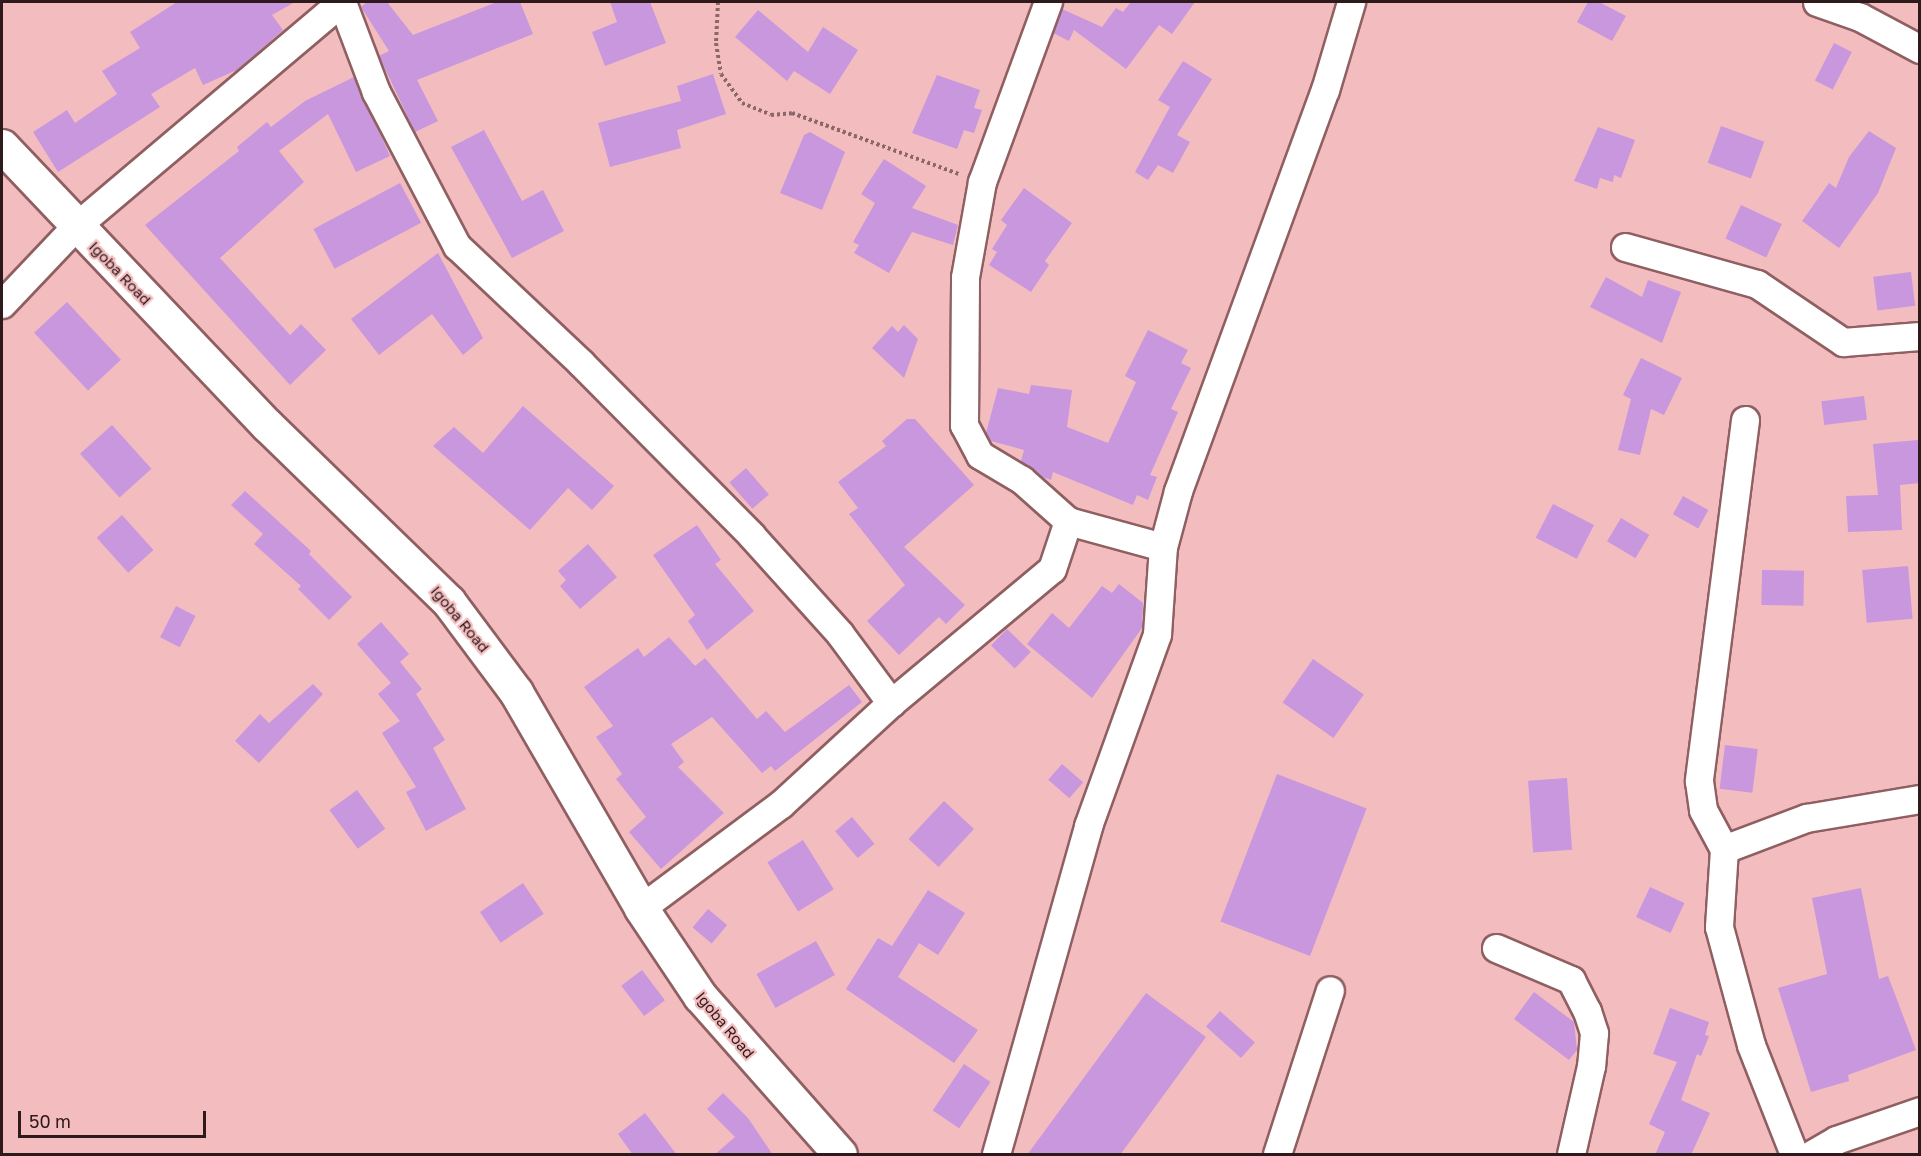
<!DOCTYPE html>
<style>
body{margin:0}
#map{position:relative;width:1921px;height:1156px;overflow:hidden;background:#f3bdbf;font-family:"Golos Text",sans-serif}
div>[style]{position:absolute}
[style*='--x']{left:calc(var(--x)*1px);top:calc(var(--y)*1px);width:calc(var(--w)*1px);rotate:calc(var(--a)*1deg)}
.building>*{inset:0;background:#c897dd;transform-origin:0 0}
.path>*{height:4px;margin-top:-2px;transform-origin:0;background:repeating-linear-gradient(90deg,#8b6769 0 3px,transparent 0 6px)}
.roads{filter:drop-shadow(2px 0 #8f5f61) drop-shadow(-2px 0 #8f5f61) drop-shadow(0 2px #8f5f61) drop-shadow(0 -2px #8f5f61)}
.minor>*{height:27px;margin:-13.5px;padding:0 13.5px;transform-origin:13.5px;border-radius:13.5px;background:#fff}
.tertiary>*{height:33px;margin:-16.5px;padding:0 16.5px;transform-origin:16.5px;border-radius:16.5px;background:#fff}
span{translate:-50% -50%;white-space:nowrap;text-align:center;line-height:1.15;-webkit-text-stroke:4.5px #f3bdbf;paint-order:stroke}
.street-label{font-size:15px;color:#2e1a1b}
.frame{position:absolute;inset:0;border:3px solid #2e1a1b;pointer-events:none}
.scale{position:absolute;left:18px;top:1111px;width:188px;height:27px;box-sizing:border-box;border:3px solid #2e1a1b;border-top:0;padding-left:8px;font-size:18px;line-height:21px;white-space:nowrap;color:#2e1a1b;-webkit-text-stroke:4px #f3bdbf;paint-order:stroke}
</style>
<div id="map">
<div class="building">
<i style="clip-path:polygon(177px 2px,295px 2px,272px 15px,283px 30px,237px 70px,203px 85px,195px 68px,151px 94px,160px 107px,58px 172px,33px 132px,67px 110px,75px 123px,117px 94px,102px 71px,140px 48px,130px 32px)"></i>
<i style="clip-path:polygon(367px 2px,387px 2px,413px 35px,497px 2px,520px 2px,533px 34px,417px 80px,438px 121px,415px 132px,379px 56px,389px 51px,361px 7px)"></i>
<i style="clip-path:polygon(610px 2px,650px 2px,666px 43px,605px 66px,592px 32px,617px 22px)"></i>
<i style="clip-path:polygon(1131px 2px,1195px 2px,1172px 34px,1159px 25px,1126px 69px,1074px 30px,1069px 41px,1053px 33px,1062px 9px,1102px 27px,1116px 8px,1123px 12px)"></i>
<i style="clip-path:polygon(1588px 2px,1599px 2px,1626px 16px,1612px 41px,1577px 22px)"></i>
<i style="clip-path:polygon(758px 10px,808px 52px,823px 27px,858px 50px,830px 94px,794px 71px,787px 81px,735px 37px)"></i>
<i style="left:1834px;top:43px;width:20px;height:42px;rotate:27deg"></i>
<i style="clip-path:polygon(1183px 61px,1212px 79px,1177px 135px,1190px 142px,1173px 173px,1158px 165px,1148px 180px,1135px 172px,1170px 107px,1158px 100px)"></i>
<i style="clip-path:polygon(713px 74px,726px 114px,677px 130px,681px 148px,610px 167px,598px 123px,681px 101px,677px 86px)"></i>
<i style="clip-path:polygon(937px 75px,980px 90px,974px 108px,982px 110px,974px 133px,964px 130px,957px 149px,912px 133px)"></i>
<i style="clip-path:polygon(354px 77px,390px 156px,356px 172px,328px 114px,279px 151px,304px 182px,220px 258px,290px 335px,301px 324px,326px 350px,290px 385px,145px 225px,239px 151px,237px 147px,267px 122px,271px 127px,305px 101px)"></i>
<i style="left:1721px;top:126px;width:46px;height:39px;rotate:20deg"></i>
<i style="clip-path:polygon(1598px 127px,1635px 140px,1621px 178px,1614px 175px,1613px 182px,1600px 178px,1597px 189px,1574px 181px)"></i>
<i style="clip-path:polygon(484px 130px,522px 201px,543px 190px,564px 231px,512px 258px,451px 147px)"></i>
<i style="clip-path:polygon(1869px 131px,1896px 148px,1878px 193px,1839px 248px,1802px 221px,1829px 183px,1836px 188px,1849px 157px)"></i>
<i style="clip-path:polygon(810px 132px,845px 152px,822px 210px,780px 193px,804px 135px)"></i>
<i style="clip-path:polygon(884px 159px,926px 186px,912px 208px,958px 225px,953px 245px,912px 232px,889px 273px,854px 253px,859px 245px,853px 242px,875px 203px,861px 194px)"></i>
<i style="left:400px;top:183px;width:45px;height:98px;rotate:62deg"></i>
<i style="clip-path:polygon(1024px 188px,1072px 223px,1045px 261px,1049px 265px,1031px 292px,989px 265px,997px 252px,992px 249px,1007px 225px,1001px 220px)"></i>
<i style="left:1741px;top:205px;width:45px;height:37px;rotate:25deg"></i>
<i style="clip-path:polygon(438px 253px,483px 338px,463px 355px,432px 314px,379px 355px,351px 319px)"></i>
<i style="left:1911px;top:272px;width:34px;height:38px;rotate:83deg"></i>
<i style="clip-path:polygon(1606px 277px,1642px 297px,1648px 280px,1681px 292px,1662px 343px,1590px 307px)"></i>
<i style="left:67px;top:302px;width:79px;height:45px;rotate:47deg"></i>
<i style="clip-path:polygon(904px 325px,918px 339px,904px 378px,872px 348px,892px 326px,898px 332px)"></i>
<i style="clip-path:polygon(1148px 330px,1188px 350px,1181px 363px,1191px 368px,1171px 409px,1178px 412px,1150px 475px,1157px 477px,1148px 500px,1137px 495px,1133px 505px,1053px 472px,1051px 480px,1043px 477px,1021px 461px,1024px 450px,991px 441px,986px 433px,998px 388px,1029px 394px,1031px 385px,1072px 390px,1067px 427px,1108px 443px,1136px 382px,1125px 376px)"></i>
<i style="clip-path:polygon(1641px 358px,1682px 378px,1664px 415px,1651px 409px,1640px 455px,1618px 450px,1631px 399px,1623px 395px)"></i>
<i style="left:1864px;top:396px;width:24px;height:43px;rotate:83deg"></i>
<i style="clip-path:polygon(523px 406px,614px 486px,592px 510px,568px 488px,530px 530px,433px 446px,454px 427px,483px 453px)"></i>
<i style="clip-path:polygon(907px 419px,915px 419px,974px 485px,904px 547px,965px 605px,946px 624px,939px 617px,899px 655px,867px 621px,905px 585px,849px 514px,858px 508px,838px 482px,886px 446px,882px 441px)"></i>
<i style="left:112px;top:425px;width:59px;height:43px;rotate:48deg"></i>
<i style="clip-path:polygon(1918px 440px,1920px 483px,1900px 485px,1902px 530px,1848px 532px,1846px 496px,1878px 495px,1873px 444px)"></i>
<i style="left:746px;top:468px;width:35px;height:22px;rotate:49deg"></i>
<i style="clip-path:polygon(245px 491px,311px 551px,309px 554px,352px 597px,329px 620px,298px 589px,301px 586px,254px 544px,263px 534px,231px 505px)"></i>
<i style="left:1683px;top:496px;width:29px;height:21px;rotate:29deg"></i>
<i style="left:1553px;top:504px;width:46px;height:38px;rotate:27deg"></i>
<i style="left:122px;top:515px;width:47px;height:34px;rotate:48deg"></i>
<i style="left:1621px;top:518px;width:33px;height:27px;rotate:31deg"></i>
<i style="clip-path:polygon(697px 525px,721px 560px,715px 564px,754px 611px,707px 650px,688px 621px,695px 615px,653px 555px)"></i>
<i style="clip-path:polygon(588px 544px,617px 577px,580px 609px,560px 586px,566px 580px,558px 571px)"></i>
<i style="left:1908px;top:566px;width:53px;height:46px;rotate:85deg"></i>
<i style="left:1762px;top:570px;width:42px;height:35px;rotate:1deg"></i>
<i style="clip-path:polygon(1119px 584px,1143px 603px,1142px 628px,1092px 698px,1027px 644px,1052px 613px,1069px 628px,1102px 586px,1112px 593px)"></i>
<i style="left:176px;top:606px;width:22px;height:35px;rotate:27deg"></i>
<i style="clip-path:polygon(381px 622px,409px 654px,400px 662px,422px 689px,416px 694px,445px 740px,433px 748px,466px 809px,426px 831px,406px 792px,416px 787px,382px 733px,400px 721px,378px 694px,391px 683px,357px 644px)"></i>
<i style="left:1007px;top:629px;width:33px;height:23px;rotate:44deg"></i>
<i style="clip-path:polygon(669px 637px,695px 666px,705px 658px,757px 719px,766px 711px,785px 732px,849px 685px,862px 702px,775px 771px,771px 766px,762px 773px,712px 717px,671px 744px,684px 762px,678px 767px,724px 813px,661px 869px,629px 832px,646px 817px,616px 779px,622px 774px,596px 737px,613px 726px,584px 687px,638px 648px,644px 657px)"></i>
<i style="left:1313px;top:659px;width:62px;height:53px;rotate:35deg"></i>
<i style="clip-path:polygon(313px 684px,323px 694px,259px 763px,235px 741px,260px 714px,269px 723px)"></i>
<i style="left:1725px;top:745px;width:33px;height:44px;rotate:7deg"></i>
<i style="left:1062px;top:764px;width:28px;height:21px;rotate:41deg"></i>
<i style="left:1277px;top:774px;width:96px;height:158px;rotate:21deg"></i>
<i style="left:1567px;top:778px;width:72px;height:39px;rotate:86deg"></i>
<i style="left:357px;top:790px;width:48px;height:34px;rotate:54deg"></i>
<i style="left:944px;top:801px;width:41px;height:52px;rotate:43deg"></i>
<i style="left:852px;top:817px;width:35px;height:22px;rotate:50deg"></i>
<i style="left:803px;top:840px;width:58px;height:42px;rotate:58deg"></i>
<i style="left:523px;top:883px;width:37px;height:52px;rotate:56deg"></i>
<i style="left:1650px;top:887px;width:38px;height:33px;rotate:25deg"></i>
<i style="clip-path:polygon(1861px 888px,1879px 979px,1888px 976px,1916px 1050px,1848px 1075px,1849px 1081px,1811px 1092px,1778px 988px,1827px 974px,1812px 898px)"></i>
<i style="clip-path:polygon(928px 890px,965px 913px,938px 955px,919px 943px,898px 977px,978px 1030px,954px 1063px,846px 989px,878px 938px,892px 946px)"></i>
<i style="left:708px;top:909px;width:25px;height:24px;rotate:40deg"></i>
<i style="left:816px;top:941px;width:39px;height:68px;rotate:61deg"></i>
<i style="left:642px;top:970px;width:38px;height:26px;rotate:53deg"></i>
<i style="clip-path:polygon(1534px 992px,1574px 1022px,1577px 1050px,1569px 1060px,1514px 1019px)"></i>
<i style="clip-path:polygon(1146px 993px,1206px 1037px,1120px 1155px,1027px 1155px)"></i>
<i style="clip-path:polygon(1670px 1008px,1709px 1022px,1705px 1035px,1709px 1036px,1701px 1056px,1697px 1054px,1681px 1100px,1710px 1113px,1691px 1155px,1655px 1155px,1665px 1132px,1649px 1124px,1677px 1062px,1653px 1054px)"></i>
<i style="left:1220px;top:1011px;width:47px;height:21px;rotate:42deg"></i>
<i style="left:964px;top:1064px;width:32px;height:56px;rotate:34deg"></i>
<i style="clip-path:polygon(723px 1093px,748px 1118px,773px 1155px,714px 1155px,735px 1137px,707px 1109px)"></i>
<i style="clip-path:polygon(645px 1113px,677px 1155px,633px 1155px,618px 1134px)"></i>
</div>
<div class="path">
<i style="--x:718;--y:2;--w:41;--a:92.8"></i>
<i style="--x:716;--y:43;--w:31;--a:81"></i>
<i style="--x:721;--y:74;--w:36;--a:54"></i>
<i style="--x:742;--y:103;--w:31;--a:22"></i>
<i style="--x:771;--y:115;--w:21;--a:-5"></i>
<i style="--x:792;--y:113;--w:178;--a:20.1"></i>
</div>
<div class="roads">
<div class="minor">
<i style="--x:342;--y:2;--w:96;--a:69.3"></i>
<i style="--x:376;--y:92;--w:174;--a:62.3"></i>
<i style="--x:457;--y:246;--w:170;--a:43.3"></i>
<i style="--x:581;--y:363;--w:242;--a:45.3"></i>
<i style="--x:751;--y:535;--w:133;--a:48"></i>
<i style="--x:840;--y:634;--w:86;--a:53.5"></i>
<i style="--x:1817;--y:2;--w:46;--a:19.2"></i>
<i style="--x:1860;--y:17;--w:68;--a:28.1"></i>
<i style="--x:1625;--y:247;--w:137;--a:15.7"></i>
<i style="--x:1757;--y:284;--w:104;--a:34"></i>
<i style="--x:1843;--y:342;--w:77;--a:-4.5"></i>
<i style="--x:2;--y:304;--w:106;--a:-46.5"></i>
<i style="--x:75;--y:227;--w:348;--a:-40.2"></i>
<i style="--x:1745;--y:420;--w:364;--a:97.3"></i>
<i style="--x:1699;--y:781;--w:29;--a:82"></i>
<i style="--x:1703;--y:810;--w:44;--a:61.7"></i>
<i style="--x:1724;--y:849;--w:78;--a:93.7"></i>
<i style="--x:1719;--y:927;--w:122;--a:74.8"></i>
<i style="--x:1751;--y:1045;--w:117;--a:68.5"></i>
<i style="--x:1068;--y:521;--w:98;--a:15.3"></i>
<i style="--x:1724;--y:849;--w:88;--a:-20.7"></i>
<i style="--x:1806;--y:818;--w:116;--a:-9.5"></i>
<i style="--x:641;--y:908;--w:174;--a:-36.6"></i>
<i style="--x:781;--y:804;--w:149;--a:-42.6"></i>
<i style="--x:891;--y:703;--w:209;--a:-39.8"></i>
<i style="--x:1052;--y:569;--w:51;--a:-71.6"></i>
<i style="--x:1068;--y:521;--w:62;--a:-138.3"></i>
<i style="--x:1022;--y:480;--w:49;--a:-149.2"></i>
<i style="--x:980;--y:455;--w:34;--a:-118"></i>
<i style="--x:964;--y:425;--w:148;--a:-89.6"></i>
<i style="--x:965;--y:277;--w:97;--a:-79.9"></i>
<i style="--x:982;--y:182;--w:192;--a:-69.9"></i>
<i style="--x:1496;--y:948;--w:82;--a:23.1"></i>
<i style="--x:1571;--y:980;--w:35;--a:63"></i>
<i style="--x:1587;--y:1011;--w:23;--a:72"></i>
<i style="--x:1594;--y:1033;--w:33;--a:95"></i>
<i style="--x:1591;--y:1066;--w:90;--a:102.8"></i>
<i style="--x:996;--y:1154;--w:341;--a:-74.3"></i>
<i style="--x:1088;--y:826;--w:204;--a:-70.2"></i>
<i style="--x:1157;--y:634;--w:87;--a:-86.1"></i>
<i style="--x:1163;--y:547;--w:58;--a:-75"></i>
<i style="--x:1178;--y:491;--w:427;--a:-69.9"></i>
<i style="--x:1325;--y:90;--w:92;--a:-73.5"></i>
<i style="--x:1277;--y:1154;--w:172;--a:-72.1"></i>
<i style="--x:1812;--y:1154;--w:28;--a:-30"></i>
<i style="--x:1836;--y:1140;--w:89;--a:-19"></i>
</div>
<div class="tertiary">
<i style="--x:2;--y:146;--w:386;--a:46.5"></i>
<i style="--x:268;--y:426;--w:252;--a:44.2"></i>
<i style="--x:449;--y:602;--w:112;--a:53.3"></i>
<i style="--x:516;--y:692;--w:250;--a:59.9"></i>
<i style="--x:641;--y:908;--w:106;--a:56.2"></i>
<i style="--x:700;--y:996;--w:211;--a:48.5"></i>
</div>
</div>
<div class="street-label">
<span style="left:120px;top:273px;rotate:46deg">Igoba Road</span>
<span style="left:460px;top:619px;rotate:50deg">Igoba Road</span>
<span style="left:725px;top:1025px;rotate:50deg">Igoba Road</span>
</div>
<div class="frame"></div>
<div class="scale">50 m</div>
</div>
